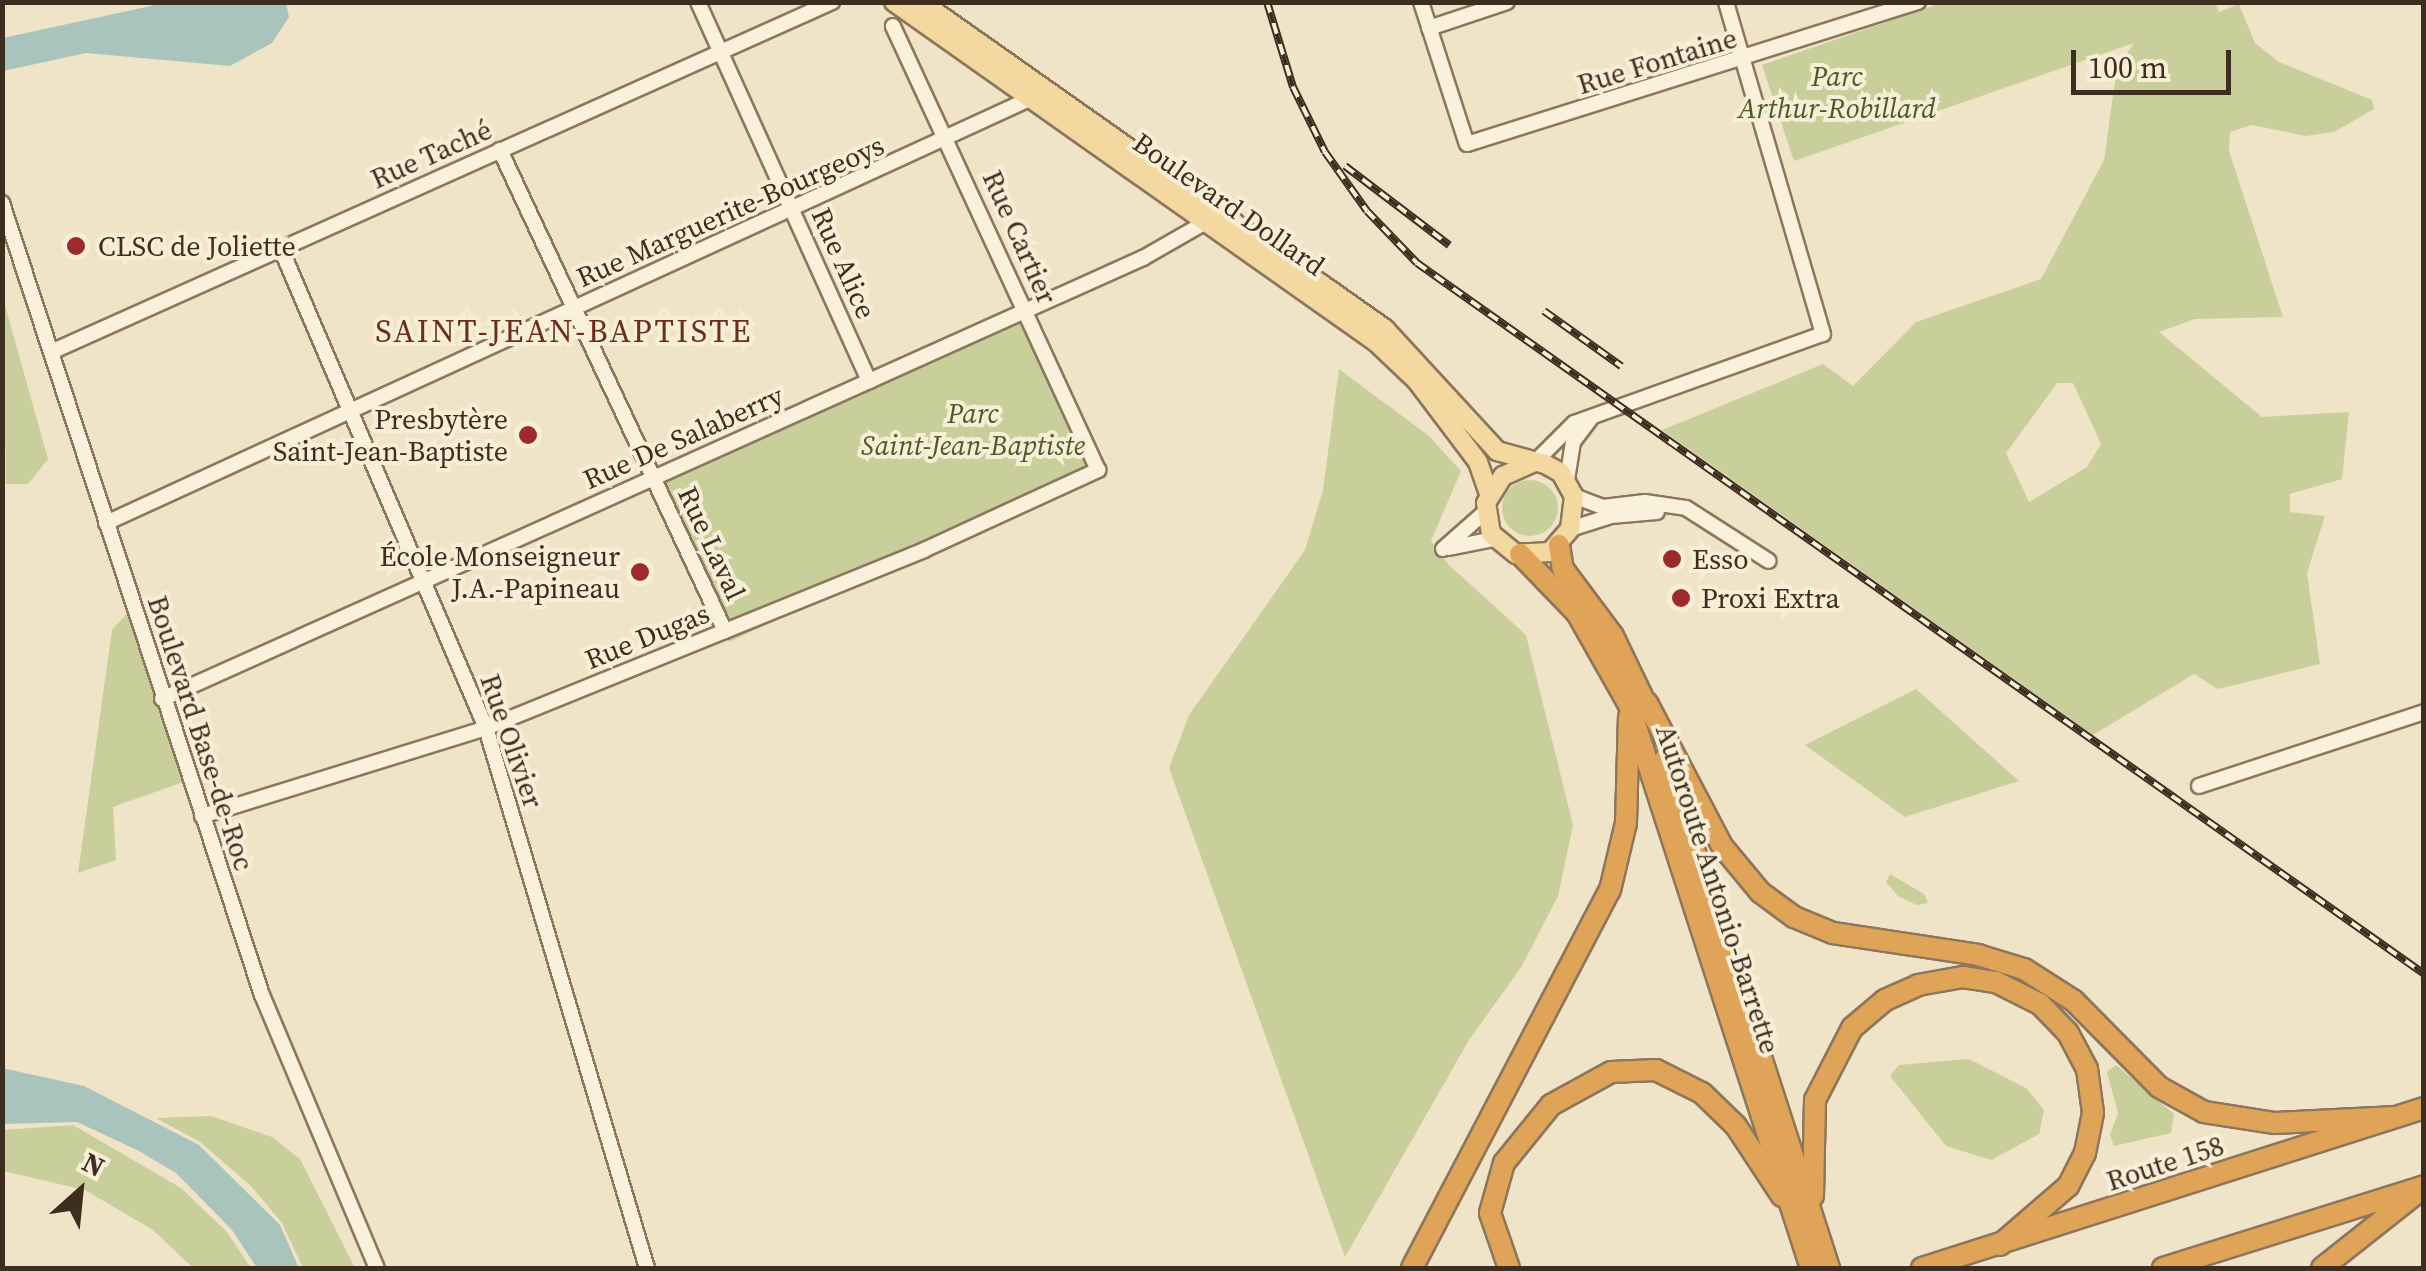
<!DOCTYPE html>
<meta charset="utf-8">
<style>
body{margin:0}
#map{position:relative;width:2426px;height:1271px;overflow:hidden;background:#f0e4c8;font-family:"Source Serif 4",serif}
div>[style]{position:absolute}
[style*='--x']{left:calc(var(--x)*1px);top:calc(var(--y)*1px);width:calc(var(--w)*1px);rotate:calc(var(--a)*1deg)}
.green>*{inset:0;background:#c9cf9b;transform-origin:0 0}
.round{border-radius:50%}
.water>*{inset:0;background:#a9c4bc}
.roads{filter:drop-shadow(2px 0 #8d765c) drop-shadow(-2px 0 #8d765c) drop-shadow(0 2px #8d765c) drop-shadow(0 -2px #8d765c)}
.minor>*{height:14px;margin:-7px;padding:0 7px;transform-origin:7px;border-radius:7px;background:#faf1dc}
.major>*{height:18px;margin:-9px;padding:0 9px;transform-origin:9px;border-radius:9px;background:#f3d9a0}
.highway>*{height:20px;margin:-10px;padding:0 10px;transform-origin:10px;border-radius:10px;background:#e0a458}
.rail>*{height:8px;margin-top:-4px;transform-origin:0;background:repeating-linear-gradient(90deg,#f7eed8 0 11px,#3d2e20 0 22px);box-sizing:border-box;border-block:2px solid #3d2e20}
.dots>*{width:28px;height:28px;translate:-50% -50%;box-sizing:border-box;border:5px solid #f7eed8;border-radius:50%}
span{translate:-50% -50%;white-space:nowrap;text-align:center;line-height:1.15;-webkit-text-stroke:8px #f7eed8;paint-order:stroke}
.street-label{font-size:28px;color:#3d2e20}
.park-label{font-size:28px;color:#4d5a26;font-style:italic}
.poi-label{font-size:28px;color:#3d2e20}
.left{translate:0 -50%;text-align:left}
.right{translate:-100% -50%;text-align:right}
.quarter-label{font-size:32px;color:#6b2e1e;letter-spacing:2.5px}
.frame{position:absolute;inset:0;border:5px solid #3d2e20;pointer-events:none}
.north{position:absolute;left:30px;top:1141px;width:100px;height:100px;-webkit-text-stroke:8px #f7eed8;paint-order:stroke;rotate:27deg;font-size:28px;font-weight:700;line-height:40px;text-align:center;color:#3d2e20}
.north::after{content:'';display:block;margin:auto;width:35px;height:45px;background:#3d2e20;clip-path:polygon(50% 0,100% 100%,50% 72%,0 100%)}
.scale{position:absolute;left:2071px;top:50px;width:160px;height:45px;box-sizing:border-box;border:5px solid #3d2e20;border-top:0;padding-left:12px;font-size:30px;line-height:35px;white-space:nowrap;color:#3d2e20;-webkit-text-stroke:8px #f7eed8;paint-order:stroke}
</style>
<div id="map">
<div class="green">
<i style="clip-path:polygon(evenodd,2215px 2px,2219px 12px,2239px 4px,2255px 43px,2279px 62px,2372px 100px,2374px 109px,2334px 132px,2306px 136px,2252px 125px,2230px 132px,2229px 151px,2283px 317px,2195px 319px,2159px 332px,2262px 417px,2349px 412px,2342px 479px,2290px 494px,2290px 512px,2325px 516px,2307px 573px,2320px 664px,2218px 689px,2194px 674px,2093px 735px,1662px 430px,1823px 364px,1853px 386px,1916px 322px,2041px 279px,2104px 160px,2117px 67px,2134px 43px,1794px 161px,1762px 65px,1941px 3px,2215px 2px,2057px 383px,2073px 383px,2101px 444px,2087px 467px,2029px 502px,2006px 453px,2057px 383px)"></i>
<i style="clip-path:polygon(3px 298px,48px 459px,28px 484px,6px 484px)"></i>
<i style="left:1025px;top:311px;width:175px;height:408px;rotate:65deg"></i>
<i style="clip-path:polygon(1339px 369px,1429px 436px,1461px 471px,1431px 541px,1449px 565px,1526px 635px,1573px 825px,1558px 896px,1522px 966px,1469px 1040px,1345px 1257px,1169px 768px,1189px 715px,1305px 550px,1323px 490px)"></i>
<i class="round" style="left:1502px;top:480px;width:56px;height:56px"></i>
<i style="clip-path:polygon(130px 610px,186px 781px,113px 807px,116px 860px,78px 873px,112px 630px)"></i>
<i style="clip-path:polygon(1916px 689px,2019px 781px,1905px 817px,1805px 745px)"></i>
<i style="clip-path:polygon(1890px 874px,1924px 894px,1928px 903px,1917px 905px,1898px 896px,1886px 882px)"></i>
<i style="clip-path:polygon(1969px 1059px,2026px 1088px,2044px 1110px,2039px 1134px,1991px 1160px,1946px 1146px,1890px 1076px,1899px 1065px)"></i>
<i style="clip-path:polygon(2116px 1065px,2174px 1114px,2171px 1133px,2114px 1146px,2110px 1135px,2118px 1113px,2107px 1072px)"></i>
<i style="clip-path:polygon(211px 1116px,272px 1137px,300px 1159px,355px 1268px,303px 1268px,282px 1223px,251px 1186px,200px 1142px,156px 1118px)"></i>
<i style="clip-path:polygon(73px 1125px,181px 1188px,227px 1232px,251px 1268px,193px 1268px,153px 1230px,85px 1190px,3px 1171px,3px 1130px)"></i>
</div>
<div class="water">
<i style="clip-path:polygon(169px 2px,286px 3px,289px 17px,272px 43px,230px 66px,86px 53px,3px 71px,3px 38px)"></i>
<i style="clip-path:polygon(2px 1068px,84px 1086px,199px 1145px,280px 1225px,299px 1268px,257px 1268px,232px 1230px,176px 1173px,139px 1151px,77px 1122px,3px 1124px)"></i>
</div>
<div class="roads">
<div class="minor">
<i style="--x:698;--y:2;--w:416;--a:65.7"></i>
<i style="--x:1421;--y:2;--w:149;--a:72.1"></i>
<i style="--x:1467;--y:144;--w:473;--a:-17.5"></i>
<i style="--x:1429;--y:28;--w:82;--a:-18.4"></i>
<i style="--x:500;--y:150;--w:531;--a:64.93"></i>
<i style="--x:2;--y:203;--w:834;--a:71.83"></i>
<i style="--x:262;--y:995;--w:296;--a:67.2"></i>
<i style="--x:281;--y:249;--w:521;--a:66.83"></i>
<i style="--x:486;--y:728;--w:563;--a:73.4"></i>
<i style="--x:51;--y:352;--w:856;--a:-24.14"></i>
<i style="--x:1535;--y:462;--w:55;--a:-45"></i>
<i style="--x:1574;--y:423;--w:264;--a:-19.7"></i>
<i style="--x:1823;--y:334;--w:346;--a:-106.3"></i>
<i style="--x:1567;--y:480;--w:38;--a:-81"></i>
<i style="--x:1573;--y:442;--w:30;--a:-53"></i>
<i style="--x:1574;--y:496;--w:31;--a:21"></i>
<i style="--x:1603;--y:507;--w:42;--a:-6.8"></i>
<i style="--x:1645;--y:502;--w:41;--a:8.3"></i>
<i style="--x:1686;--y:508;--w:98;--a:32.6"></i>
<i style="--x:106;--y:523;--w:1023;--a:-24.66"></i>
<i style="--x:1570;--y:529;--w:43;--a:-17.6"></i>
<i style="--x:1611;--y:516;--w:46;--a:-5"></i>
<i style="--x:1449;--y:548;--w:46;--a:-11.3"></i>
<i style="--x:1443;--y:549;--w:56;--a:-41.4"></i>
<i style="--x:162;--y:699;--w:1076;--a:-24.21"></i>
<i style="--x:1143;--y:258;--w:78;--a:-29.8"></i>
<i style="--x:2199;--y:786;--w:237;--a:-18.2"></i>
<i style="--x:202;--y:816;--w:297;--a:-17.2"></i>
<i style="--x:486;--y:728;--w:473;--a:-22.1"></i>
<i style="--x:924;--y:550;--w:192;--a:-24.7"></i>
<i style="--x:1098;--y:470;--w:489;--a:-114.8"></i>
</div>
<div class="major">
<i style="--x:894;--y:2;--w:590;--a:35.2"></i>
<i style="--x:1376;--y:342;--w:57;--a:43.6"></i>
<i style="--x:1417;--y:381;--w:101;--a:53"></i>
<i style="--x:1478;--y:462;--w:34;--a:71"></i>
<i style="--x:921;--y:2;--w:568;--a:35.17"></i>
<i style="--x:1385;--y:329;--w:166;--a:47.4"></i>
<i style="--x:1497;--y:451;--w:50;--a:15.2"></i>
<i style="--x:1545;--y:464;--w:18;--a:29"></i>
<i style="--x:1561;--y:473;--w:26;--a:61"></i>
<i style="--x:1574;--y:496;--w:33;--a:97"></i>
<i style="--x:1570;--y:529;--w:30;--a:131"></i>
<i style="--x:1550;--y:552;--w:34;--a:177"></i>
<i style="--x:1516;--y:554;--w:32;--a:-141"></i>
<i style="--x:1491;--y:534;--w:31;--a:-99"></i>
<i style="--x:1486;--y:503;--w:32;--a:-58"></i>
<i style="--x:1503;--y:476;--w:35;--a:-24"></i>
</div>
<div class="highway">
<i style="--x:1559;--y:545;--w:24;--a:81"></i>
<i style="--x:1563;--y:569;--w:84;--a:53.3"></i>
<i style="--x:1613;--y:636;--w:85;--a:64.3"></i>
<i style="--x:1520;--y:554;--w:82;--a:46"></i>
<i style="--x:1577;--y:613;--w:106;--a:60.5"></i>
<i style="--x:1629;--y:705;--w:592;--a:72.09"></i>
<i style="--x:1647;--y:703;--w:161;--a:62.3"></i>
<i style="--x:1722;--y:846;--w:60;--a:50.4"></i>
<i style="--x:1760;--y:892;--w:42;--a:36.3"></i>
<i style="--x:1794;--y:917;--w:42;--a:22.3"></i>
<i style="--x:1833;--y:933;--w:147;--a:8.6"></i>
<i style="--x:1978;--y:955;--w:48;--a:16.9"></i>
<i style="--x:2024;--y:969;--w:59;--a:32.6"></i>
<i style="--x:2074;--y:1001;--w:121;--a:45.3"></i>
<i style="--x:2159;--y:1087;--w:51;--a:29.1"></i>
<i style="--x:2204;--y:1112;--w:72;--a:8.8"></i>
<i style="--x:2275;--y:1123;--w:121;--a:-2.8"></i>
<i style="--x:1665;--y:759;--w:535;--a:72.14"></i>
<i style="--x:1813;--y:1196;--w:96;--a:-88.8"></i>
<i style="--x:1815;--y:1100;--w:81;--a:-62.8"></i>
<i style="--x:1852;--y:1028;--w:43;--a:-40.3"></i>
<i style="--x:1885;--y:1000;--w:36;--a:-24"></i>
<i style="--x:1918;--y:985;--w:46;--a:-10.1"></i>
<i style="--x:1963;--y:977;--w:33;--a:9"></i>
<i style="--x:1996;--y:982;--w:49;--a:26.6"></i>
<i style="--x:2040;--y:1004;--w:40;--a:46"></i>
<i style="--x:2068;--y:1033;--w:41;--a:62.2"></i>
<i style="--x:2087;--y:1069;--w:44;--a:82.2"></i>
<i style="--x:2093;--y:1113;--w:41;--a:101.3"></i>
<i style="--x:2085;--y:1153;--w:37;--a:117"></i>
<i style="--x:2068;--y:1186;--w:90;--a:139.1"></i>
<i style="--x:1412;--y:1268;--w:427;--a:-62.4"></i>
<i style="--x:1610;--y:890;--w:69;--a:-76.6"></i>
<i style="--x:1626;--y:823;--w:106;--a:-88.4"></i>
<i style="--x:1509;--y:1268;--w:58;--a:-109.1"></i>
<i style="--x:1490;--y:1213;--w:52;--a:-74.4"></i>
<i style="--x:1504;--y:1163;--w:75;--a:-51"></i>
<i style="--x:1551;--y:1105;--w:68;--a:-28.8"></i>
<i style="--x:1611;--y:1072;--w:45;--a:-2.5"></i>
<i style="--x:1656;--y:1070;--w:51;--a:26.6"></i>
<i style="--x:1702;--y:1093;--w:47;--a:44.1"></i>
<i style="--x:1736;--y:1126;--w:84;--a:56.7"></i>
<i style="--x:1922;--y:1268;--w:527;--a:-17.68"></i>
<i style="--x:2163;--y:1268;--w:274;--a:-17.4"></i>
<i style="--x:2322;--y:1268;--w:117;--a:-38.4"></i>
</div>
</div>
<div class="rail">
<i style="--x:1267;--y:2;--w:89;--a:73"></i>
<i style="--x:1293;--y:87;--w:72;--a:63.8"></i>
<i style="--x:1325;--y:152;--w:72;--a:54.6"></i>
<i style="--x:1367;--y:211;--w:72;--a:46.1"></i>
<i style="--x:1417;--y:263;--w:1233;--a:35.22"></i>
<i style="--x:1345;--y:166;--w:131;--a:37.2"></i>
<i style="--x:1544;--y:311;--w:95;--a:35.5"></i>
</div>
<div class="dots">
<i style="left:76px;top:246px;background:#9e2a2b"></i>
<i style="left:528px;top:435px;background:#9e2a2b"></i>
<i style="left:1672px;top:559px;background:#9e2a2b"></i>
<i style="left:640px;top:572px;background:#9e2a2b"></i>
<i style="left:1681px;top:598px;background:#9e2a2b"></i>
</div>
<div class="street-label">
<span style="left:1657px;top:61px;rotate:-17deg">Rue Fontaine</span>
<span style="left:431px;top:154px;rotate:-24deg">Rue Taché</span>
<span style="left:1229px;top:204px;rotate:35deg">Boulevard Dollard</span>
<span style="left:730px;top:211px;rotate:-24deg">Rue Marguerite-Bourgeoys</span>
<span style="left:1020px;top:237px;rotate:66deg">Rue Cartier</span>
<span style="left:844px;top:263px;rotate:66deg">Rue Alice</span>
<span style="left:683px;top:437px;rotate:-24deg">Rue De Salaberry</span>
<span style="left:712px;top:543px;rotate:65deg">Rue Laval</span>
<span style="left:647px;top:636px;rotate:-22deg">Rue Dugas</span>
<span style="left:201px;top:733px;rotate:72deg">Boulevard Base-de-Roc</span>
<span style="left:512px;top:741px;rotate:71deg">Rue Olivier</span>
<span style="left:1718px;top:889px;rotate:72deg">Autoroute Antonio-Barrette</span>
<span style="left:2165px;top:1163px;rotate:-18deg">Route 158</span>
</div>
<div class="park-label">
<span style="left:1837px;top:92px">Parc<br>Arthur-Robillard</span>
<span style="left:973px;top:429px">Parc<br>Saint-Jean-Baptiste</span>
</div>
<div class="poi-label">
<span class="left" style="left:98px;top:246px">CLSC de Joliette</span>
<span class="right" style="left:508px;top:435px">Presbytère<br>Saint-Jean-Baptiste</span>
<span class="right" style="left:620px;top:572px">École Monseigneur<br>J.A.-Papineau</span>
<span class="left" style="left:1692px;top:559px">Esso</span>
<span class="left" style="left:1701px;top:598px">Proxi Extra</span>
</div>
<div class="quarter-label">
<span style="left:564px;top:331px">SAINT-JEAN-BAPTISTE</span>
</div>
<div class="frame"></div>
<div class="north">N</div>
<div class="scale">100 m</div>
</div>
